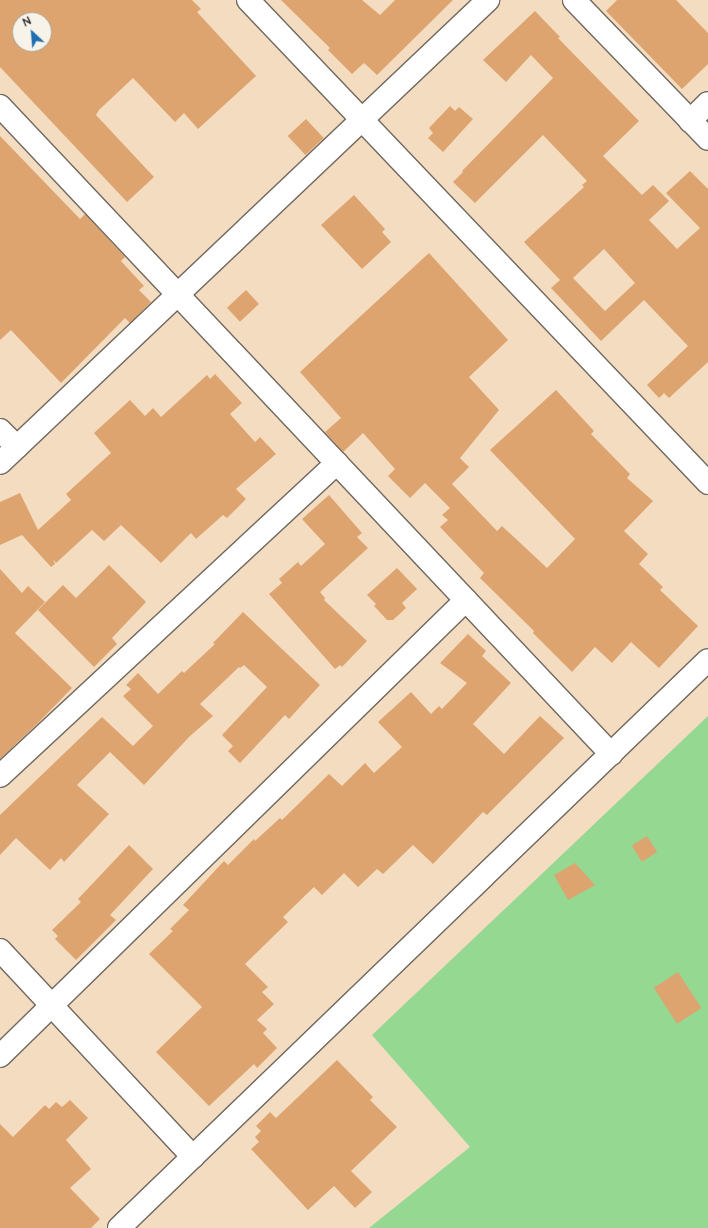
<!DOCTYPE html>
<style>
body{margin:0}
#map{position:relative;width:708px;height:1228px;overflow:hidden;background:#f4dcc1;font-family:"Architects Daughter",sans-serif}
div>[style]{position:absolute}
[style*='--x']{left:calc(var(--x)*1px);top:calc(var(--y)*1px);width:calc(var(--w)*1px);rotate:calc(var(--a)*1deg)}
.green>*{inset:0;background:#94d891}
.building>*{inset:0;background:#dda46f;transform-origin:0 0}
.roads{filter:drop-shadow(1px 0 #716960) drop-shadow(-1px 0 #716960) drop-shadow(0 1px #716960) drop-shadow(0 -1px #716960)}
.minor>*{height:22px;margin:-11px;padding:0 11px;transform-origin:11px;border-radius:11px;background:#fff}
span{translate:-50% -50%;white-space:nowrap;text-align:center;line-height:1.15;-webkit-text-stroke:3.5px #f7f3e8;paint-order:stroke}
.north{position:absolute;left:12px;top:12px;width:40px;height:40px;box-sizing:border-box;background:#f7f3e8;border:1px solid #a5a39c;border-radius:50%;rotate:334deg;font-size:11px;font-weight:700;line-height:16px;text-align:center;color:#2b2b2b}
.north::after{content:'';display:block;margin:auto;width:14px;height:18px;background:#1f6fb2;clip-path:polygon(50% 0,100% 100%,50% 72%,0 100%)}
</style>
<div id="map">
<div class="green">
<i style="clip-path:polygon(708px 716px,708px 1228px,369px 1228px,470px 1147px,372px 1035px)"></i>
</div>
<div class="building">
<i style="clip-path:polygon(evenodd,0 0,192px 0,201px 9px,197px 12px,256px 76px,198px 129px,184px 113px,175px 122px,133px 78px,99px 110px,96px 115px,154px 177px,127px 202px,0 67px,0 0,20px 20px,44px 20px,44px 44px,20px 44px,20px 20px)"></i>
<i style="clip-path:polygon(281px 0,362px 0,380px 15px,395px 0,453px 0,377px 75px,364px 63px,352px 74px,328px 50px,330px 48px)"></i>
<i style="clip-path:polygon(617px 0,676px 0,708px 33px,708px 64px,682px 89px,606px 11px)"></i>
<i style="clip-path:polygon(evenodd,535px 11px,560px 37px,558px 38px,639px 121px,603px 156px,642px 195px,653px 185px,669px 201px,649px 220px,677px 249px,700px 228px,666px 193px,690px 171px,708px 189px,708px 362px,669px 398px,664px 393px,659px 398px,647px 385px,688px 346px,644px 300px,601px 341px,551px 288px,560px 280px,524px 242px,584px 187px,582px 185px,587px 181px,543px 135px,475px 203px,453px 182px,463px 172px,462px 171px,553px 78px,531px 55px,506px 82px,483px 60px,535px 11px,604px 249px,635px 283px,605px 311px,573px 278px,604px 249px)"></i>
<i style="clip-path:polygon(450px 106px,455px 111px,459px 107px,473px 119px,443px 152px,428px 138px,433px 133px,429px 128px)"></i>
<i style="left:306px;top:119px;width:26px;height:25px;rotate:47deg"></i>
<i style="clip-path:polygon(0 136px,80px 219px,85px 214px,125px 257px,121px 261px,144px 286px,139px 290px,151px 302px,130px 323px,125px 318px,61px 383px,11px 330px,0 340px)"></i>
<i style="clip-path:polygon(354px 195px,385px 229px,382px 232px,391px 242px,362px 269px,321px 225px)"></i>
<i style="clip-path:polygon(429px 253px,508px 340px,469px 377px,499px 410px,460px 458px,469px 467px,452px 484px,497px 531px,502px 526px,547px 568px,575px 539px,490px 450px,556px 390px,594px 431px,591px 434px,630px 474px,627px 478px,653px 501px,624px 531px,648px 554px,639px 564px,663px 587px,660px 590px,698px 626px,659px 668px,631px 642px,612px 663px,595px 647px,572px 672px,533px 633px,534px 631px,480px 578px,484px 573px,440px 527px,448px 520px,442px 515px,450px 508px,425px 483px,410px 498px,388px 476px,395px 469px,363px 433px,343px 452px,325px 432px,341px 418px,300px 372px)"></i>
<i style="left:246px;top:290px;width:19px;height:26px;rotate:47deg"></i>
<i style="clip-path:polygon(215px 374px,242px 403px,230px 414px,255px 442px,260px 437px,276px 454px,236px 489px,246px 499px,227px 518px,223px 515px,196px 539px,191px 533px,161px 563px,121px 525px,104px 541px,92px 530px,56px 563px,53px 559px,55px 564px,51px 567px,22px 535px,0 545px,0 502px,20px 493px,38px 530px,71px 500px,66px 494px,111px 453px,94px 433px,130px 400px,145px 416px,153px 408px,161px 417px,207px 375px,210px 379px)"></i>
<i style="clip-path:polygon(329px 495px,362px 533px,357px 537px,368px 548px,320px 592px,325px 598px,324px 600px,367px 641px,342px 667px,340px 665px,335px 669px,269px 594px,282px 583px,279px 579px,298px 562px,301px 566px,325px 544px,302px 519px)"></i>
<i style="clip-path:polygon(109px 565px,146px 602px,112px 638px,117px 644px,94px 667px,38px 610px,63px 585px,76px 598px)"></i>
<i style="clip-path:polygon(397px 568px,417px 589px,402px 603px,406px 608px,393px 620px,387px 620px,374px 606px,376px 604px,367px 595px)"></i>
<i style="clip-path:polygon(0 569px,22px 593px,28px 586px,45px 602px,15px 633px,72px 688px,39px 722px,0 759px)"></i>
<i style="clip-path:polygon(243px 612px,320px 685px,289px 719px,285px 715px,240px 763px,228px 751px,233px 746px,222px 735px,267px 687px,244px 665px,240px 668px,239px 667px,200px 704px,213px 716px,190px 736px,144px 785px,110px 752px,77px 785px,109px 814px,64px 862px,61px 858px,50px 870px,16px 838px,0 855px,0 815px,102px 717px,133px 746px,153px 726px,123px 696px,131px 689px,126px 685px,138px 673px,158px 694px,182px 671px,184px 673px,215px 644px,213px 643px)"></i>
<i style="clip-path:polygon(468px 634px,486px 651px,482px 656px,511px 683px,473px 724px,504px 754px,540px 716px,564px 738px,487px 815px,483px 812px,433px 864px,413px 845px,383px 874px,377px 869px,358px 887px,344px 873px,322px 895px,314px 887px,283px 917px,288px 922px,245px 964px,268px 987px,262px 992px,274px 1004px,257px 1020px,267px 1029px,263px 1033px,277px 1048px,257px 1068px,254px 1064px,209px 1106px,156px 1052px,202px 1007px,149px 954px,173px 931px,170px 929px,189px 910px,183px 905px,224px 861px,228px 865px,254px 839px,255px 841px,280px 818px,282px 820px,329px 774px,342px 786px,365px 763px,374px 773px,402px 747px,378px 722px,411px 692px,431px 714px,439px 706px,442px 709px,467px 683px,440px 663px)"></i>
<i style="left:647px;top:836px;width:19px;height:18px;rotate:58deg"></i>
<i style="clip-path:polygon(129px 845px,153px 869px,110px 915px,116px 920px,76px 960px,55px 939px,58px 936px,52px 930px,81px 902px,78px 899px)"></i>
<i style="clip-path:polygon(575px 863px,595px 885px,568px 900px,554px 875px)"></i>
<i style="left:678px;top:972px;width:43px;height:29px;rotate:57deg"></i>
<i style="clip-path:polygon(337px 1060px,373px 1097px,370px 1100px,397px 1127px,351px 1171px,372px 1192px,355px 1208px,334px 1186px,308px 1210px,251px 1149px,259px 1142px,255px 1137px,261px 1131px,256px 1126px,270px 1112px,276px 1118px)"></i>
<i style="clip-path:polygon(70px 1100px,88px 1118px,66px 1140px,91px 1169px,70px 1188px,100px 1219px,91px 1228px,0 1228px,0 1124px,13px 1137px,45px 1105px,49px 1109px,56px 1102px,62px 1107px)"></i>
</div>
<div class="roads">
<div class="minor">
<i style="--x:248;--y:0;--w:667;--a:46.4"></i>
<i style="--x:574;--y:0;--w:193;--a:46"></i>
<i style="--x:0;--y:106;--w:891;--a:46.68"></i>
<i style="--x:690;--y:121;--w:25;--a:-45"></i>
<i style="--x:0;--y:430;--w:24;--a:45"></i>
<i style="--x:0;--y:463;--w:673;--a:-43.49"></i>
<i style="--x:0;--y:776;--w:460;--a:-42.9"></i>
<i style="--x:0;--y:950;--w:283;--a:47"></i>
<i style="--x:0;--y:1056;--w:652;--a:-44.38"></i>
<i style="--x:119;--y:1228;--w:818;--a:-43.96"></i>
</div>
</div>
<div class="north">N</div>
</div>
